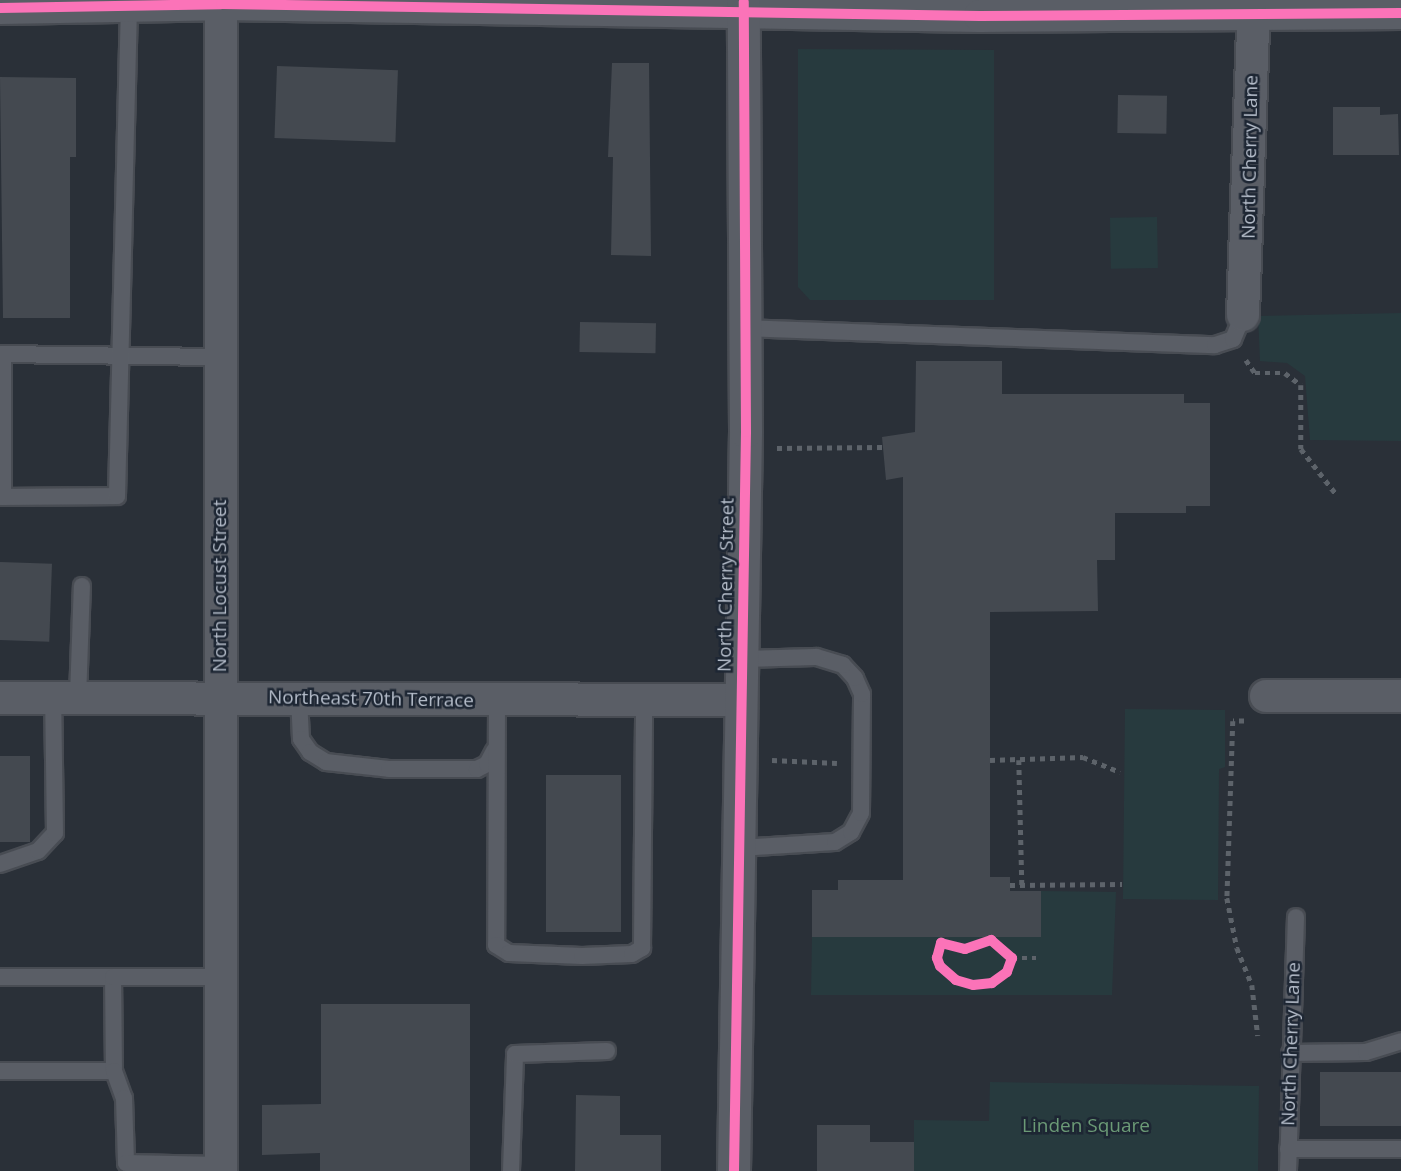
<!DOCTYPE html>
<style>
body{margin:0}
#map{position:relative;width:1401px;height:1171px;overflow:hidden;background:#2a3038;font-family:"Open Sans",sans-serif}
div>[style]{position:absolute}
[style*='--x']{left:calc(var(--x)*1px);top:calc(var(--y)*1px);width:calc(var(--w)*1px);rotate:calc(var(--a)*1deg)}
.green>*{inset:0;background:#273a3e;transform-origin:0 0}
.building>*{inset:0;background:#444950;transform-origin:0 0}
.path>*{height:4.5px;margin-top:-2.25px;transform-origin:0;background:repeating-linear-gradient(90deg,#5d636a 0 5px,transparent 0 10px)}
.roads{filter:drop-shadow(2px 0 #484c53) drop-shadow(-2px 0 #484c53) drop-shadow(0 2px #484c53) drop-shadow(0 -2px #484c53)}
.lane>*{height:16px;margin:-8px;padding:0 8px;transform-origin:8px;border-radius:8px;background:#5a5e66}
.street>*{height:32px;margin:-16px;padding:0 16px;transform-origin:16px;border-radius:16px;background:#5a5e66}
.cycleway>*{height:10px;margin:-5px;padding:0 5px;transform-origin:5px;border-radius:5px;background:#fb73b8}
span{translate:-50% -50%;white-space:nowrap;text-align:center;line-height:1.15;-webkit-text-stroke:5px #1d2633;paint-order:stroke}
.street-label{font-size:19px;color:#b4bcc9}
.park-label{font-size:19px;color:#6b9a76}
</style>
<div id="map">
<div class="green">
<i style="clip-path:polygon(798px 49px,994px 50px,994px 300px,810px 300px,798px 287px)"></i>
<i style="left:1157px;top:217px;width:51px;height:47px;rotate:89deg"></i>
<i style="clip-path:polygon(1401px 313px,1401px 441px,1310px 440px,1305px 376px,1287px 363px,1260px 361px,1258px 316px)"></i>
<i style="clip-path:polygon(1125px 709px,1225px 710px,1225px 767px,1219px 769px,1218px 900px,1123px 899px)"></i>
<i style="clip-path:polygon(1041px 891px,1116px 892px,1112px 995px,811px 995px,812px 937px,1040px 937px)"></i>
<i style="clip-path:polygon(990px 1082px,1259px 1086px,1258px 1171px,914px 1171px,914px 1120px,989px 1121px)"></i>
</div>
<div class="building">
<i style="clip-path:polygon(612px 63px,649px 63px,651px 256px,611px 255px,613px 157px,608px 157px)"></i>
<i style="left:277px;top:66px;width:121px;height:72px;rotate:2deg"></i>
<i style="clip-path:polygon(0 77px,76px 78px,76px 157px,70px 157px,70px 318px,3px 318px)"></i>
<i style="left:1118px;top:95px;width:49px;height:38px;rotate:1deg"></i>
<i style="clip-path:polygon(1333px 107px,1380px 107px,1380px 115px,1398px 114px,1399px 155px,1333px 155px)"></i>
<i style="left:580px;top:322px;width:76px;height:30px;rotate:1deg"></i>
<i style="clip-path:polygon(916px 361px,1002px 361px,1002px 394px,1184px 394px,1184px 403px,1210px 403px,1210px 506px,1186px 506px,1186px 513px,1115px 513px,1115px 560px,1097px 560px,1098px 611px,990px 612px,990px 877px,1010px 877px,1010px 891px,1041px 891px,1041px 937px,812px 937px,812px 890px,838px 890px,838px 880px,903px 880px,903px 477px,886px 480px,882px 437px,915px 432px)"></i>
<i style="left:0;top:562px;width:52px;height:78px;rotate:2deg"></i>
<i style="left:0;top:756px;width:30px;height:86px"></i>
<i style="left:546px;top:775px;width:75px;height:157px"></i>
<i style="clip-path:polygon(321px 1004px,470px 1004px,470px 1171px,320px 1171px,320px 1153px,262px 1155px,262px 1105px,321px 1104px)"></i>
<i style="left:1320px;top:1072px;width:81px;height:54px"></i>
<i style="clip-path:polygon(576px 1095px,620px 1096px,620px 1135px,661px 1135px,661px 1171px,575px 1171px)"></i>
<i style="clip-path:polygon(817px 1125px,870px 1125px,870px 1142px,914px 1142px,914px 1171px,817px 1171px)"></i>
</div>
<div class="path">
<i style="--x:1246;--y:360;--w:16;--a:55"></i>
<i style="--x:1255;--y:373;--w:30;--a:0"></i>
<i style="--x:1285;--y:373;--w:20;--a:37"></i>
<i style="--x:1301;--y:385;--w:64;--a:90"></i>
<i style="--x:1301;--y:449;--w:58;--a:52"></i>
<i style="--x:777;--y:448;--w:106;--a:-0.5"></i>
<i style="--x:1244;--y:721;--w:11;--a:180"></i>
<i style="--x:1233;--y:721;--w:177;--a:91.9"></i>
<i style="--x:1227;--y:898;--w:51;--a:78.7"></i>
<i style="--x:1237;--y:948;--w:40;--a:68"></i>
<i style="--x:1252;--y:985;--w:51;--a:83.3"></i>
<i style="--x:772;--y:760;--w:65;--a:2.6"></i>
<i style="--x:990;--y:760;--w:93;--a:-1.8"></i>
<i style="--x:1083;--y:757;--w:40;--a:22"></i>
<i style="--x:1019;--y:760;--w:125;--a:88.6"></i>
<i style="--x:1010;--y:885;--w:112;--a:-0.5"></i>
<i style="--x:1012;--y:958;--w:24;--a:0"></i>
</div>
<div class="roads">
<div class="lane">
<i style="--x:742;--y:328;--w:473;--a:2.1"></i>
<i style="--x:1215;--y:345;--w:19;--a:-18"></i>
<i style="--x:1233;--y:339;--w:26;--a:-67"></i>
<i style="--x:0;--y:354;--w:219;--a:0.8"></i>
<i style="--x:0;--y:497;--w:117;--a:-0.5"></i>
<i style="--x:117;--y:496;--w:490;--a:-88.6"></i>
<i style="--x:3;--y:497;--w:143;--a:-90"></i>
<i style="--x:78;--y:698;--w:112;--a:-88"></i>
<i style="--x:299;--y:698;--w:41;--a:87.2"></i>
<i style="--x:301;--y:739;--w:16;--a:55"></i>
<i style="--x:310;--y:752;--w:19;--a:32"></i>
<i style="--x:326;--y:762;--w:63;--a:6.3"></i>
<i style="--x:389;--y:769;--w:88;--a:0"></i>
<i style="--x:477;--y:769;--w:11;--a:-27"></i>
<i style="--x:487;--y:764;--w:15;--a:-62"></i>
<i style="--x:497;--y:701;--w:244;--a:90.2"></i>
<i style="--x:496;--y:945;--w:15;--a:32"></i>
<i style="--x:509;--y:953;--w:73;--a:2.4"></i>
<i style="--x:582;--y:956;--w:50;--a:-2.3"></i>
<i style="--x:632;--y:954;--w:12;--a:-31"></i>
<i style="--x:642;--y:948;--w:247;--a:-89.5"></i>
<i style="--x:739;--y:848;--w:96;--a:-3.6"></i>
<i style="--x:835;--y:842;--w:19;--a:-32"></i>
<i style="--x:851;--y:832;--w:21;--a:-62"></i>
<i style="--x:861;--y:813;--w:119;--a:-89.5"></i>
<i style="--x:862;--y:694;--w:17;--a:-114"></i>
<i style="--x:855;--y:678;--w:18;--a:-133"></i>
<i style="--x:843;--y:665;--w:28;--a:-163"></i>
<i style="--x:816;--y:657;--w:74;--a:178.5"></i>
<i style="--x:0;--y:864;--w:40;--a:-18.9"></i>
<i style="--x:38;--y:851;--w:25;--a:-47"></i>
<i style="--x:55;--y:833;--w:135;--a:-90.8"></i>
<i style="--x:0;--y:977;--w:113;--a:0"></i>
<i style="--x:1290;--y:1053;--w:76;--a:-0.8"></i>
<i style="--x:1366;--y:1052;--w:37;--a:-17"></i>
<i style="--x:0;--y:1071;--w:114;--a:0"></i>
<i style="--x:114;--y:1071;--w:94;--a:-90.6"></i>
<i style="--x:113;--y:977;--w:109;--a:0"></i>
<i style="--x:114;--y:1071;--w:29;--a:70"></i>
<i style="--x:124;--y:1098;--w:65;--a:88.2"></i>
<i style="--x:126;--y:1163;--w:95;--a:1.2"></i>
<i style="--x:1288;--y:1149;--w:113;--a:0"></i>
<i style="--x:511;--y:1171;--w:117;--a:-88"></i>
<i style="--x:515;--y:1054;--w:92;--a:-1.9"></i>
<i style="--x:1288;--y:1171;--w:254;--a:-88.2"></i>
</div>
<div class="street">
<i style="--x:0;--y:8;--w:221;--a:-1"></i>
<i style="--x:221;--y:4;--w:759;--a:0.91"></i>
<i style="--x:980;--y:16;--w:421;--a:-0.4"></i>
<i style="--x:1243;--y:315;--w:315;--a:-88"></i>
<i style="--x:1266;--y:696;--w:135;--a:0"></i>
<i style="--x:0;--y:698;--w:741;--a:0.15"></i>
<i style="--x:221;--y:1171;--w:1171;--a:-90"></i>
<i style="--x:734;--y:1171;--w:739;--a:-89.07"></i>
<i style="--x:746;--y:432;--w:432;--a:-90.3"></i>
</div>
</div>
<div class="cycleway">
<i style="--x:0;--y:8;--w:221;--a:-1"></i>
<i style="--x:221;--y:4;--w:759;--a:0.91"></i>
<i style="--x:980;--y:16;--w:421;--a:-0.4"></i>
<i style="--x:991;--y:940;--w:28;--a:41"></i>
<i style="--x:1012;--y:958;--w:15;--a:110"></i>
<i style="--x:1007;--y:972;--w:19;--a:144"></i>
<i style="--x:992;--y:983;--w:19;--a:174"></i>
<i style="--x:973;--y:985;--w:18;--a:-164"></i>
<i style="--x:956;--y:980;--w:21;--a:-139"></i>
<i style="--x:940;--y:966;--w:9;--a:-111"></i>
<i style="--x:937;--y:958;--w:16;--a:-75"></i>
<i style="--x:941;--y:943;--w:25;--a:14"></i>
<i style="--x:965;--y:949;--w:28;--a:-19"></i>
<i style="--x:734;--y:1171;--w:739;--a:-89.07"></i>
<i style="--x:746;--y:432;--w:430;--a:-90.3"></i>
</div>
<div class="street-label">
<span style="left:1250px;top:157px;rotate:-89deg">North Cherry Lane</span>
<span style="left:726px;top:585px;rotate:-89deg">North Cherry Street</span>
<span style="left:220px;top:586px;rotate:-90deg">North Locust Street</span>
<span style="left:371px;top:699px;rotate:1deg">Northeast 70th Terrace</span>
<span style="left:1291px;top:1044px;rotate:-88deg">North Cherry Lane</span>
</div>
<div class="park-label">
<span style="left:1086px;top:1126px">Linden Square</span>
</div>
</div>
